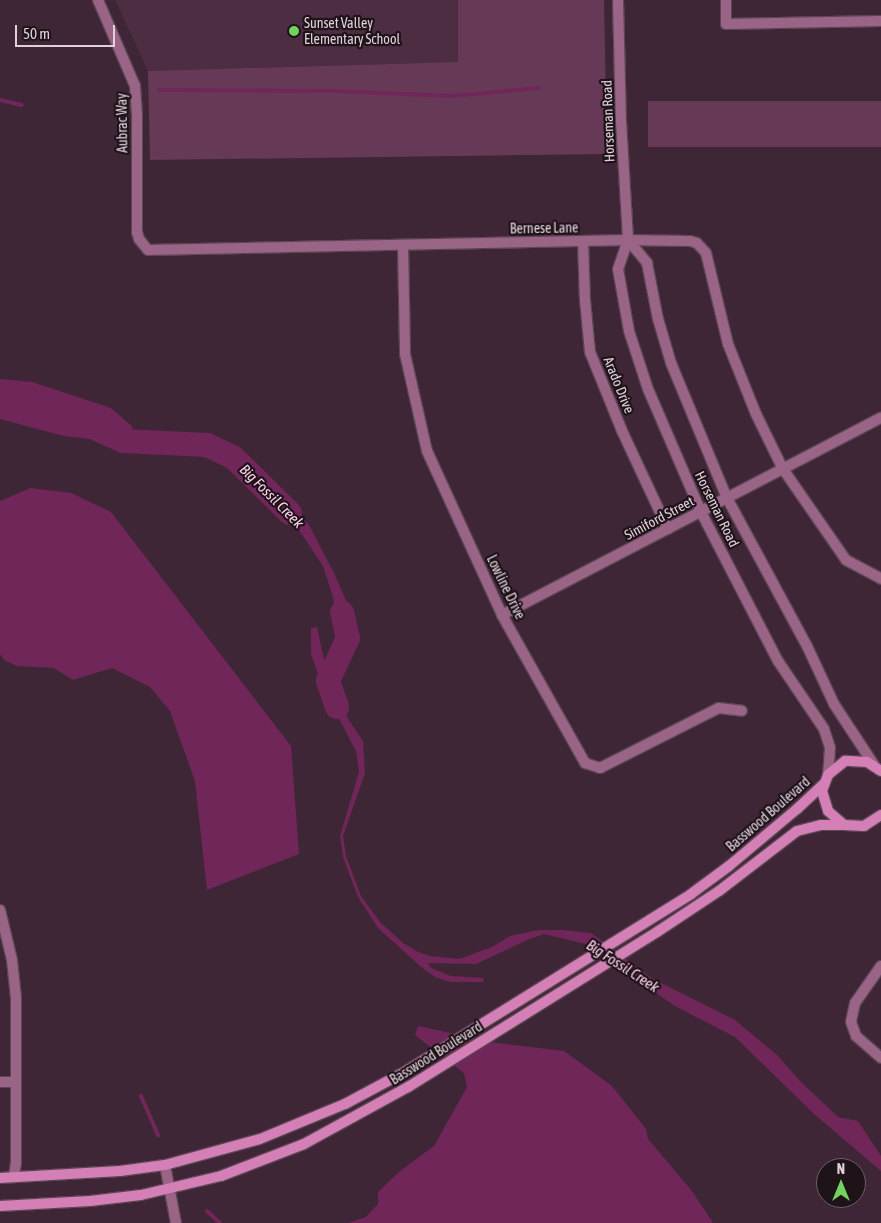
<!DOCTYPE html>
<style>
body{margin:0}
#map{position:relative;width:881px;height:1223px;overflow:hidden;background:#3f2636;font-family:"Asap Condensed",sans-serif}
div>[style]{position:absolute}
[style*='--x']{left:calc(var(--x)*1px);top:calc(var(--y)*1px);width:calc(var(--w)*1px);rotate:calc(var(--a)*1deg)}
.built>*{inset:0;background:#4c2d41}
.green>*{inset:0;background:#663a56;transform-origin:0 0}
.water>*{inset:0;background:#712659}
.stream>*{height:4px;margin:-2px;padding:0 2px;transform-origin:2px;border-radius:2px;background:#712659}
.river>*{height:24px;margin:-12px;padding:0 12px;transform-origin:12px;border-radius:12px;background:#712659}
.roads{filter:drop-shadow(1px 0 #5c4554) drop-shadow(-1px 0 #5c4554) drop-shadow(0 1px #5c4554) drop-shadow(0 -1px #5c4554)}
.minor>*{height:10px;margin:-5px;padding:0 5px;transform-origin:5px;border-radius:5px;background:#996485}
.tertiary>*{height:10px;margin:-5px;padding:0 5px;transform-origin:5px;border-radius:5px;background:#996485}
.secondary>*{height:10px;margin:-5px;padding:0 5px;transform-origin:5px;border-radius:5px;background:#d47fb5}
.dots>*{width:14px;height:14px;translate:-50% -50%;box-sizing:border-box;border:2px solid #1f131a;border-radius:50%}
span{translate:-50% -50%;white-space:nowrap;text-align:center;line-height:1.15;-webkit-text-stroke:4.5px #1f131a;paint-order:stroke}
.poi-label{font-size:14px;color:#e1d0da}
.left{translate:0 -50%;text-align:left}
.street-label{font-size:14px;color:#e1d0da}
.water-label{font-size:15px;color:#fed2ec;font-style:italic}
.north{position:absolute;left:816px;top:1158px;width:50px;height:50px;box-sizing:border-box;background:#1f131a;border:1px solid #6d5f67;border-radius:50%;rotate:0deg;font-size:14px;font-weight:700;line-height:20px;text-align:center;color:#e1d0da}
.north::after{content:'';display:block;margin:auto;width:18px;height:22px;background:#71d25e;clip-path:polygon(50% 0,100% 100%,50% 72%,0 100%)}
.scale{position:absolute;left:15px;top:25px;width:100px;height:22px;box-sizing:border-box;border:2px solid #e1d0da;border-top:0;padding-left:6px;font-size:15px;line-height:18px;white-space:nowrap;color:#e1d0da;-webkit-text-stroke:4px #1f131a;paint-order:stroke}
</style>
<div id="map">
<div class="built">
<i style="clip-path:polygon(115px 0,458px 0,459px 62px,148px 71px)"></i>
</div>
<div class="green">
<i style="clip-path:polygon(458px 0,604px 0,607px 154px,150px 160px,148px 71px,458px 62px)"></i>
<i style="left:881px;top:101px;width:46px;height:233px;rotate:90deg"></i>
</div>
<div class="water">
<i style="clip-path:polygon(0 379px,32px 382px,111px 408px,133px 427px,128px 434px,99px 440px,64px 436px,0 419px)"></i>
<i style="clip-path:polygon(31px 488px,71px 493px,111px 512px,291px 746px,299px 854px,207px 890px,195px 781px,170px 711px,150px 687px,112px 668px,73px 680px,54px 668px,17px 666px,4px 660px,0 654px,0 501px)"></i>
<i style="clip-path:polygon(274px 490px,309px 525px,334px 573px,348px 605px,355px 639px,349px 650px,336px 625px,333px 597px,323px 566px,299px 530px,273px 505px,267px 491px)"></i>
<i style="clip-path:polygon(317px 627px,327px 673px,340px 697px,348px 719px,363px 741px,365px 773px,343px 836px,346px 856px,361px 896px,380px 922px,403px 943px,418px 952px,430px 956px,459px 959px,492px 947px,510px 936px,538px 930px,564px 930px,591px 933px,653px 979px,735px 1020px,778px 1056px,800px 1081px,838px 1117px,858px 1121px,881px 1156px,881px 1171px,814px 1114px,735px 1037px,675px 1006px,586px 944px,544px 934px,527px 940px,476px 964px,428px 963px,431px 968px,451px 976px,483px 978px,484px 982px,450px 982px,435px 977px,421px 967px,378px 928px,358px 897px,343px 857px,340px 836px,359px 772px,356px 751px,323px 688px,311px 654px,311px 628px)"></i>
<i style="clip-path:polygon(418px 1026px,497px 1043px,564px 1051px,612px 1086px,646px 1129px,648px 1139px,692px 1191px,713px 1223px,348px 1223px,366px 1217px,378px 1204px,378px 1192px,400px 1171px,434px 1146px,467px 1087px,464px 1073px,415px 1035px)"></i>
</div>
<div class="stream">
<i style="--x:159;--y:90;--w:176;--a:0.3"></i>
<i style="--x:335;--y:91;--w:115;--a:2.5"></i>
<i style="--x:450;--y:96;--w:89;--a:-5.1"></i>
<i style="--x:0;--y:100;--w:22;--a:13"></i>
<i style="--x:141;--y:1096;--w:43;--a:66.4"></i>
<i style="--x:207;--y:1211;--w:18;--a:43"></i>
</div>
<div class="river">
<i style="--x:86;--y:424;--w:41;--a:24.7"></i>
<i style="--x:123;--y:441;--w:84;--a:2.7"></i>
<i style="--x:207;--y:445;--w:29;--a:25"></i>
<i style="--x:233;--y:457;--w:80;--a:44.5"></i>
<i style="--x:337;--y:707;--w:28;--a:-109"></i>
<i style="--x:328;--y:681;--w:47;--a:-65.1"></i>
<i style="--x:348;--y:638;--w:26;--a:-103"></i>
</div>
<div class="roads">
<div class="minor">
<i style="--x:98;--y:0;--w:94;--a:66.7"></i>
<i style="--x:135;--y:86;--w:30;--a:86"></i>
<i style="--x:137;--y:116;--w:116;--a:90"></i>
<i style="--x:137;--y:232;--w:7;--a:74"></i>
<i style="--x:139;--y:239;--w:14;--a:51"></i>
<i style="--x:148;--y:250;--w:480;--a:-1.2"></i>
<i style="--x:628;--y:240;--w:62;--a:0.9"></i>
<i style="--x:690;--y:241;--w:7;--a:16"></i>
<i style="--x:697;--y:243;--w:13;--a:48"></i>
<i style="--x:706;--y:253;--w:94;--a:76.4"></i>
<i style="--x:728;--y:344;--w:75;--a:68.2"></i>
<i style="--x:756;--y:414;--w:61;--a:63.9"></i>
<i style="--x:783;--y:469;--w:111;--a:55.3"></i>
<i style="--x:846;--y:560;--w:40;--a:28"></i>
<i style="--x:726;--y:0;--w:24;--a:90"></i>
<i style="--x:726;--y:24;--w:155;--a:-1.1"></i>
<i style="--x:583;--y:241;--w:59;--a:88.1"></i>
<i style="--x:585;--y:300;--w:52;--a:84.5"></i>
<i style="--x:590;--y:352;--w:85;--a:67.9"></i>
<i style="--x:622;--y:431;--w:108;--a:64.9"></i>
<i style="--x:403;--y:245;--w:109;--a:88.9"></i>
<i style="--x:405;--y:354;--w:99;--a:77.2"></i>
<i style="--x:427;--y:451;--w:180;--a:65.4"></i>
<i style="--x:502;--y:615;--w:170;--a:60.7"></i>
<i style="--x:585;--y:763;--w:16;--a:18"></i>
<i style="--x:600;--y:768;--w:133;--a:-26.8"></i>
<i style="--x:719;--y:708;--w:23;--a:7"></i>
<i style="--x:502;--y:615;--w:427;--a:-27.5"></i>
<i style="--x:0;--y:910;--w:51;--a:76.5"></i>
<i style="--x:12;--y:960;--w:37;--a:84"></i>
<i style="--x:16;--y:997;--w:166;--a:90"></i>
<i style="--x:16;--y:1163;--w:13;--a:99"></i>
<i style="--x:881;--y:966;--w:45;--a:125.1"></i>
<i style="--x:855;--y:1003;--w:19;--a:102"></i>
<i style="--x:851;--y:1022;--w:15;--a:70"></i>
<i style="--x:856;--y:1036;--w:33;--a:41"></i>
<i style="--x:0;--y:1082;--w:15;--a:0"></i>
<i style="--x:165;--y:1165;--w:59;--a:79.3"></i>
</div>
<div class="tertiary">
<i style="--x:618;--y:0;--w:121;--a:88.6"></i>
<i style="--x:621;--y:121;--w:119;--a:86.6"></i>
<i style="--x:628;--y:240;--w:31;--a:109"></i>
<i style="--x:618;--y:269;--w:63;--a:79.9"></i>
<i style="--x:629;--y:331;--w:61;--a:71.9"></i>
<i style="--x:648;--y:389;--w:134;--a:66.7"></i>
<i style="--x:701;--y:512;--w:168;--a:62.7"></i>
<i style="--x:778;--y:661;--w:82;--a:55.9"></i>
<i style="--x:824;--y:729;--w:20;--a:72"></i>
<i style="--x:830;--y:748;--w:27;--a:94"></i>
<i style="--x:628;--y:240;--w:30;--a:50"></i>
<i style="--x:647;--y:263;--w:57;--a:78.9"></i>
<i style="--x:658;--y:319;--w:46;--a:73.5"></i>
<i style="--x:671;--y:363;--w:146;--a:67.5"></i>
<i style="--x:727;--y:498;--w:168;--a:61.6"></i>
<i style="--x:807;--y:646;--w:64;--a:65"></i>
<i style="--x:834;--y:704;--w:73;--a:56.7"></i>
</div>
<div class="secondary">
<i style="--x:881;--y:771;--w:17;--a:-147"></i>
<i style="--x:867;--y:762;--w:22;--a:-177"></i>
<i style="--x:845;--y:761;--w:22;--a:141"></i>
<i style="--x:828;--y:775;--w:17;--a:111"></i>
<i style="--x:822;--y:791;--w:21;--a:73"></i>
<i style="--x:828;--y:811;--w:21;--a:41"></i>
<i style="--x:844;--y:825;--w:20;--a:3"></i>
<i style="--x:864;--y:826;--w:20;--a:-33"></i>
<i style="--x:0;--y:1178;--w:120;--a:-3.3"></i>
<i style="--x:120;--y:1171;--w:45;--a:-7.6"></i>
<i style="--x:165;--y:1165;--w:98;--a:-15.3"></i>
<i style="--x:260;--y:1139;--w:92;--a:-22.4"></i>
<i style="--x:345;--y:1104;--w:64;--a:-28.2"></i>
<i style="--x:401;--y:1074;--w:341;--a:-31.8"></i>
<i style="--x:691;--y:894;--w:47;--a:-36.4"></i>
<i style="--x:729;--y:866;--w:89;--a:-40"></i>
<i style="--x:797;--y:809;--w:37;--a:-43"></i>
<i style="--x:0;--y:1206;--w:90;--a:-3.2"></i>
<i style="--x:90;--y:1201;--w:51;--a:-6.7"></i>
<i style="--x:141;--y:1195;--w:82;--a:-13.4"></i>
<i style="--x:221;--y:1176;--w:89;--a:-21.1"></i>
<i style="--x:304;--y:1144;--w:119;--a:-28.7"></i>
<i style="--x:408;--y:1087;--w:293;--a:-31.9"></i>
<i style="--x:657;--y:932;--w:74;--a:-33.5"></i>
<i style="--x:719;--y:891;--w:98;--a:-37.6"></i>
<i style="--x:797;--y:831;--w:25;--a:-14"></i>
<i style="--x:821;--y:825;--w:23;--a:0"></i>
</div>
</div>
<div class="dots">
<i style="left:294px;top:31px;background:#71d25e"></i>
</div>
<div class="poi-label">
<span class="left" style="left:304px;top:31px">Sunset Valley<br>Elementary School</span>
</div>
<div class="street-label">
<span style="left:608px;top:121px;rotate:-92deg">Horseman Road</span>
<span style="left:122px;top:123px;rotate:-91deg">Aubrac Way</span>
<span style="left:544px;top:228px;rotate:-1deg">Bernese Lane</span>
<span style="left:619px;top:385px;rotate:68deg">Arado Drive</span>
<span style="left:717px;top:509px;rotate:64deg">Horseman Road</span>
<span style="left:659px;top:518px;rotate:-28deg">Simiford Street</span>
<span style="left:506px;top:587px;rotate:64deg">Lowline Drive</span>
<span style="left:768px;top:814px;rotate:-41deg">Basswood Boulevard</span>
<span style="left:436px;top:1053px;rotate:-32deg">Basswood Boulevard</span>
</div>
<div class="water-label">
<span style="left:272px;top:496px;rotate:45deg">Big Fossil Creek</span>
<span style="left:623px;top:966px;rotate:33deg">Big Fossil Creek</span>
</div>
<div class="north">N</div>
<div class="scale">50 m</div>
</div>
